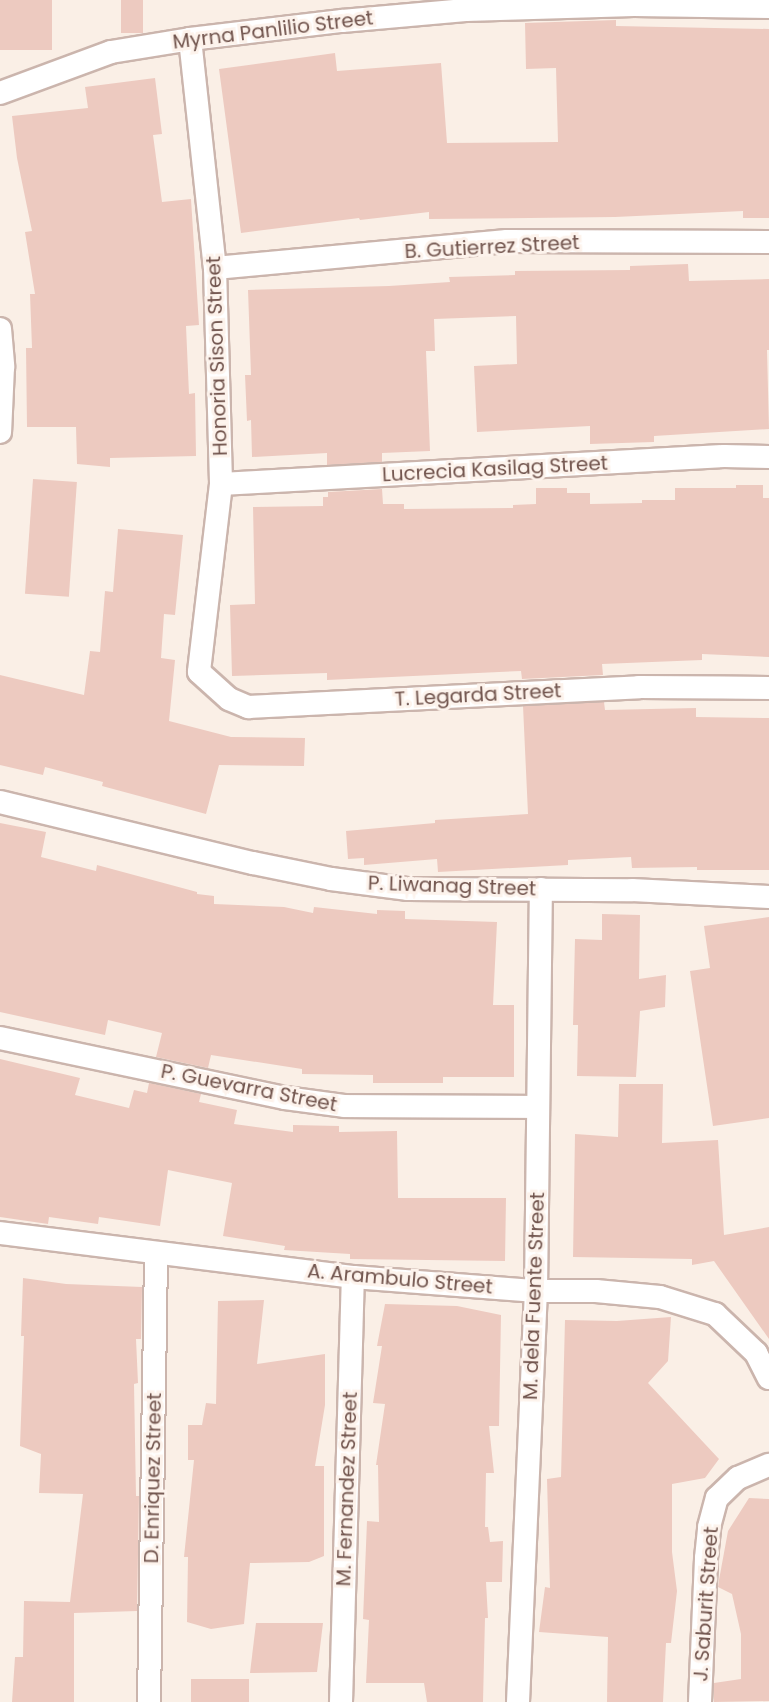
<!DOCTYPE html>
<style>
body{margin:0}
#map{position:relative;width:769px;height:1702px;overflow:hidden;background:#faefe6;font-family:Poppins,sans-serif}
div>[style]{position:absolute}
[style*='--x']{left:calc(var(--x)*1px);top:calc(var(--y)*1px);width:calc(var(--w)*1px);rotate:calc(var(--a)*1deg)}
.building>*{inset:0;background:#edcac0;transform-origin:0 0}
.roads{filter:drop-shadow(2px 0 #cbb5ad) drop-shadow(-2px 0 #cbb5ad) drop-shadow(0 2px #cbb5ad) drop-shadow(0 -2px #cbb5ad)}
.street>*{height:22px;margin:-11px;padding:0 11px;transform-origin:11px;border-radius:11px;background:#fff}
span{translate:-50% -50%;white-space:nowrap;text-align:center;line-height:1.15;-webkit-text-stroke:6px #fdf3ec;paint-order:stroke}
.street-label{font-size:20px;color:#71544d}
</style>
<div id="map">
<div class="building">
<i style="left:0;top:0;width:52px;height:50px"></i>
<i style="left:121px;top:0;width:22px;height:33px"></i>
<i style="clip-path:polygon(616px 20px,616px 26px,769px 29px,769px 218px,743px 218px,743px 211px,615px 217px,429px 219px,429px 212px,360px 220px,359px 218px,241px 233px,219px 69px,335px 53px,337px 71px,441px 63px,447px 143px,558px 142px,556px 68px,526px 69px,525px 23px)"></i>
<i style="clip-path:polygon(155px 78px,162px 134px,153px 135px,162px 202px,191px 199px,199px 325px,186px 326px,189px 394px,195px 393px,196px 456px,110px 458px,110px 467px,77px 464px,76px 427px,27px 427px,26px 348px,32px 348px,30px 294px,35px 294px,25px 232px,32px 231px,17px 158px,12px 116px,88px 108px,85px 87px)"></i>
<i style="clip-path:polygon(688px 264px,689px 281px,769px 279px,769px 350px,767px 350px,769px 429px,654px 436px,654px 442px,590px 444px,590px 426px,477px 432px,474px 366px,517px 364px,516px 316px,434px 319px,435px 351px,426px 351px,430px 451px,382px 453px,382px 462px,327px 465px,327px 453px,252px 457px,251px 420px,247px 421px,245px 375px,251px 375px,248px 290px,389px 286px,450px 282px,449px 277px,515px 275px,515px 271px,630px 270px,630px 266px)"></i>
<i style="left:33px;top:479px;width:44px;height:115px;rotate:4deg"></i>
<i style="clip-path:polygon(736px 485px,763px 485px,763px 498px,769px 498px,769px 657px,702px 654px,702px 660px,602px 664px,603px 675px,522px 679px,521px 671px,327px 680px,327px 673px,232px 676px,230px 605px,255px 604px,253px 507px,323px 506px,323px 497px,328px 497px,328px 492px,382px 489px,383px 504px,404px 504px,404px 509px,513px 508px,513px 505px,536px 504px,536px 488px,567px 488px,567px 493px,590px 493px,590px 504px,642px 503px,642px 500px,675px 500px,675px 488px,736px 488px)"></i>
<i style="clip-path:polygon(118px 529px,183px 535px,175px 615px,164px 614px,161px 658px,175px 660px,169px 721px,231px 737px,305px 738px,304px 766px,219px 765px,206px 814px,102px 786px,103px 782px,45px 767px,43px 775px,0 765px,0 675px,84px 695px,90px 651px,100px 652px,105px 591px,113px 592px)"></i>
<i style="clip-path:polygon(604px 702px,605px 710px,696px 708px,696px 717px,769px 718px,769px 870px,697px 870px,697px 867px,632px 868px,631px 857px,568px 860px,568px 865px,438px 872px,437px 859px,364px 865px,364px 858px,348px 859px,346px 831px,435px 823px,435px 820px,528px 814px,523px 706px)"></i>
<i style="clip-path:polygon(0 823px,46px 832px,41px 857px,96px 871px,97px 865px,197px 892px,197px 894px,214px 896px,214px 904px,284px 907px,313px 913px,314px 907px,377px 914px,377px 910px,405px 911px,405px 919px,497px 922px,493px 1005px,514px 1005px,514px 1077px,443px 1077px,443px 1083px,373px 1083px,373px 1075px,302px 1074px,302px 1069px,211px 1055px,208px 1068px,156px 1057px,162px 1033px,108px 1020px,105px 1035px,0 1012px)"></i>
<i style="clip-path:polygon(602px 914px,640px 915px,639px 979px,666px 975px,665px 1007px,640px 1011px,636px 1077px,577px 1076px,578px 1025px,573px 1025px,575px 939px,602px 940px)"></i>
<i style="clip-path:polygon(769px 917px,769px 1118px,713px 1126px,690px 971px,710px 968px,704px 926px)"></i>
<i style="clip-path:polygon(0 1059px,80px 1078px,75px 1095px,129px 1108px,134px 1090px,147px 1093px,149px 1083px,201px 1094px,199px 1102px,237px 1110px,234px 1124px,293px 1132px,293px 1125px,339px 1126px,339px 1132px,397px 1131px,398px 1198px,506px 1198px,505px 1261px,350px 1259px,350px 1254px,284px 1250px,285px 1246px,223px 1236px,232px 1183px,168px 1170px,160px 1226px,99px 1217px,98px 1224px,49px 1217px,48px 1224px,0 1217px)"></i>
<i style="clip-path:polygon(619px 1084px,663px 1084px,662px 1143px,718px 1140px,724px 1235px,769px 1227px,769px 1339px,714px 1261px,692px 1265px,692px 1259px,573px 1257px,575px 1134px,618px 1137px)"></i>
<i style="clip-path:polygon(23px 1278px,66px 1284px,142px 1287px,141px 1339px,136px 1339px,138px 1383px,134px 1384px,136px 1496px,139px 1496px,137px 1611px,74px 1613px,74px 1702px,12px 1702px,15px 1657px,23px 1657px,24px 1601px,70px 1602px,83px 1494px,39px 1493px,41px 1454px,20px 1446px,24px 1336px,21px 1336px)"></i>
<i style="clip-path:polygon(264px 1300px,257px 1364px,325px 1354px,325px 1405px,315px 1466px,324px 1466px,324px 1556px,309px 1562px,250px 1563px,244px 1624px,211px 1629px,187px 1622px,188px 1557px,184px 1557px,194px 1460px,188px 1460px,188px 1425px,202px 1425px,206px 1403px,216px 1404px,218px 1301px)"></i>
<i style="clip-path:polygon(385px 1304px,457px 1306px,501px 1315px,499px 1426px,489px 1426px,494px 1473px,486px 1473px,485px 1527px,488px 1527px,490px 1542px,503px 1541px,502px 1582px,486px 1582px,488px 1618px,485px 1618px,483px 1702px,427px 1702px,424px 1683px,366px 1683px,369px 1620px,363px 1619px,367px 1521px,379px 1522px,378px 1465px,376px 1465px,385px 1404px,373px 1403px,382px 1346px,377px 1346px)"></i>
<i style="clip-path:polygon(671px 1317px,668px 1361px,648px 1383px,719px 1459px,705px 1478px,672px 1484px,672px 1552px,677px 1591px,671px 1643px,666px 1643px,663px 1702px,607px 1702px,608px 1637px,539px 1632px,545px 1587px,550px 1588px,547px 1479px,561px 1477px,565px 1320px,617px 1321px)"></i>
<i style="clip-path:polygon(749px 1498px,769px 1499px,769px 1701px,714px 1702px,714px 1683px,741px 1679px,741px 1634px,732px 1594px,718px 1587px,719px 1580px,728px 1531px)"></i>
<i style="clip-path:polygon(256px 1623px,323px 1623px,317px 1672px,250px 1673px)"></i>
<i style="left:191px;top:1679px;width:58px;height:23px"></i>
</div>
<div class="roads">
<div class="street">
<i style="--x:190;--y:39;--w:230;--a:83.8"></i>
<i style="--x:215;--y:268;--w:216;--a:88.4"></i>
<i style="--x:221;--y:484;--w:189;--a:96.7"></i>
<i style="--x:199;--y:672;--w:40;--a:42"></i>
<i style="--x:229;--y:699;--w:21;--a:23"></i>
<i style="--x:248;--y:707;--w:392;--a:-2.9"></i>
<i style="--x:639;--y:687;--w:130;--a:0.4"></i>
<i style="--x:0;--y:93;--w:118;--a:-20.3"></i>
<i style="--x:111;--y:52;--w:80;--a:-9.3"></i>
<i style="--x:190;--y:39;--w:153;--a:-6.8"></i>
<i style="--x:342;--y:21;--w:124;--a:-5.1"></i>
<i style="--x:466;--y:10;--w:168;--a:-1.7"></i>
<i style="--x:634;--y:5;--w:135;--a:0.8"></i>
<i style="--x:215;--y:268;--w:293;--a:-5.3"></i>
<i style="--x:507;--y:241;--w:262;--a:0.2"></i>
<i style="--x:0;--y:329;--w:38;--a:85"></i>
<i style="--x:3;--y:367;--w:65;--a:92.6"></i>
<i style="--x:221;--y:484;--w:504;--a:-3.19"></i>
<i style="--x:724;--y:456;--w:45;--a:1.3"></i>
<i style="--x:0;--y:802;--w:260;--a:13.6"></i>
<i style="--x:253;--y:863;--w:80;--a:11.6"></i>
<i style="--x:331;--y:879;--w:78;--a:7.4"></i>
<i style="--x:408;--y:889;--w:224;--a:0.3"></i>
<i style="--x:632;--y:890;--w:137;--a:2.9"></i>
<i style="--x:0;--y:1038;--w:291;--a:11.9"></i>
<i style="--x:285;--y:1098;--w:61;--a:7.6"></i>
<i style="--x:345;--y:1106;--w:193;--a:0.3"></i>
<i style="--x:0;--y:1233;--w:356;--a:7.1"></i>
<i style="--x:353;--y:1277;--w:184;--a:4.4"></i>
<i style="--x:536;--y:1291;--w:60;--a:0"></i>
<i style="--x:596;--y:1291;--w:64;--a:5.4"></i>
<i style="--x:660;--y:1297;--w:58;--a:17.2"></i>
<i style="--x:715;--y:1314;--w:57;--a:43.6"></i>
<i style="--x:756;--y:1353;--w:28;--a:63"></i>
<i style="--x:149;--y:1702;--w:448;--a:-89.1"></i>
<i style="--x:341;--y:1702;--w:425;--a:-88.4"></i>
<i style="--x:518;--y:1702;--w:411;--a:-87.5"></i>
<i style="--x:536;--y:1291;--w:402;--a:-89.3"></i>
<i style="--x:700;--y:1702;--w:144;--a:-87.6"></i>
<i style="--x:706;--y:1558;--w:31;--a:-84"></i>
<i style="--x:709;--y:1527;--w:30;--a:-75"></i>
<i style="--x:717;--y:1498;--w:29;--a:-44"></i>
<i style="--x:738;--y:1478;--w:34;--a:-23"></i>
</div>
</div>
<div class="street-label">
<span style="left:273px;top:30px;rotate:-7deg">Myrna Panlilio Street</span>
<span style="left:492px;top:247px;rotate:-3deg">B. Gutierrez Street</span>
<span style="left:217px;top:356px;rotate:-92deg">Honoria Sison Street</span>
<span style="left:495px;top:469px;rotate:-3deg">Lucrecia Kasilag Street</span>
<span style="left:478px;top:695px;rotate:-3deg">T. Legarda Street</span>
<span style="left:452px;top:886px;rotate:2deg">P. Liwanag Street</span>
<span style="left:249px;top:1088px;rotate:11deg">P. Guevarra Street</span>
<span style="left:400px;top:1279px;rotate:5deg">A. Arambulo Street</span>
<span style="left:534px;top:1296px;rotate:-88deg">M. dela Fuente Street</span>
<span style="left:153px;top:1478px;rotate:-89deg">D. Enriquez Street</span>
<span style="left:347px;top:1489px;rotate:-88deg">M. Fernandez Street</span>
<span style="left:706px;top:1604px;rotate:-86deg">J. Saburit Street</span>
</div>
</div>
